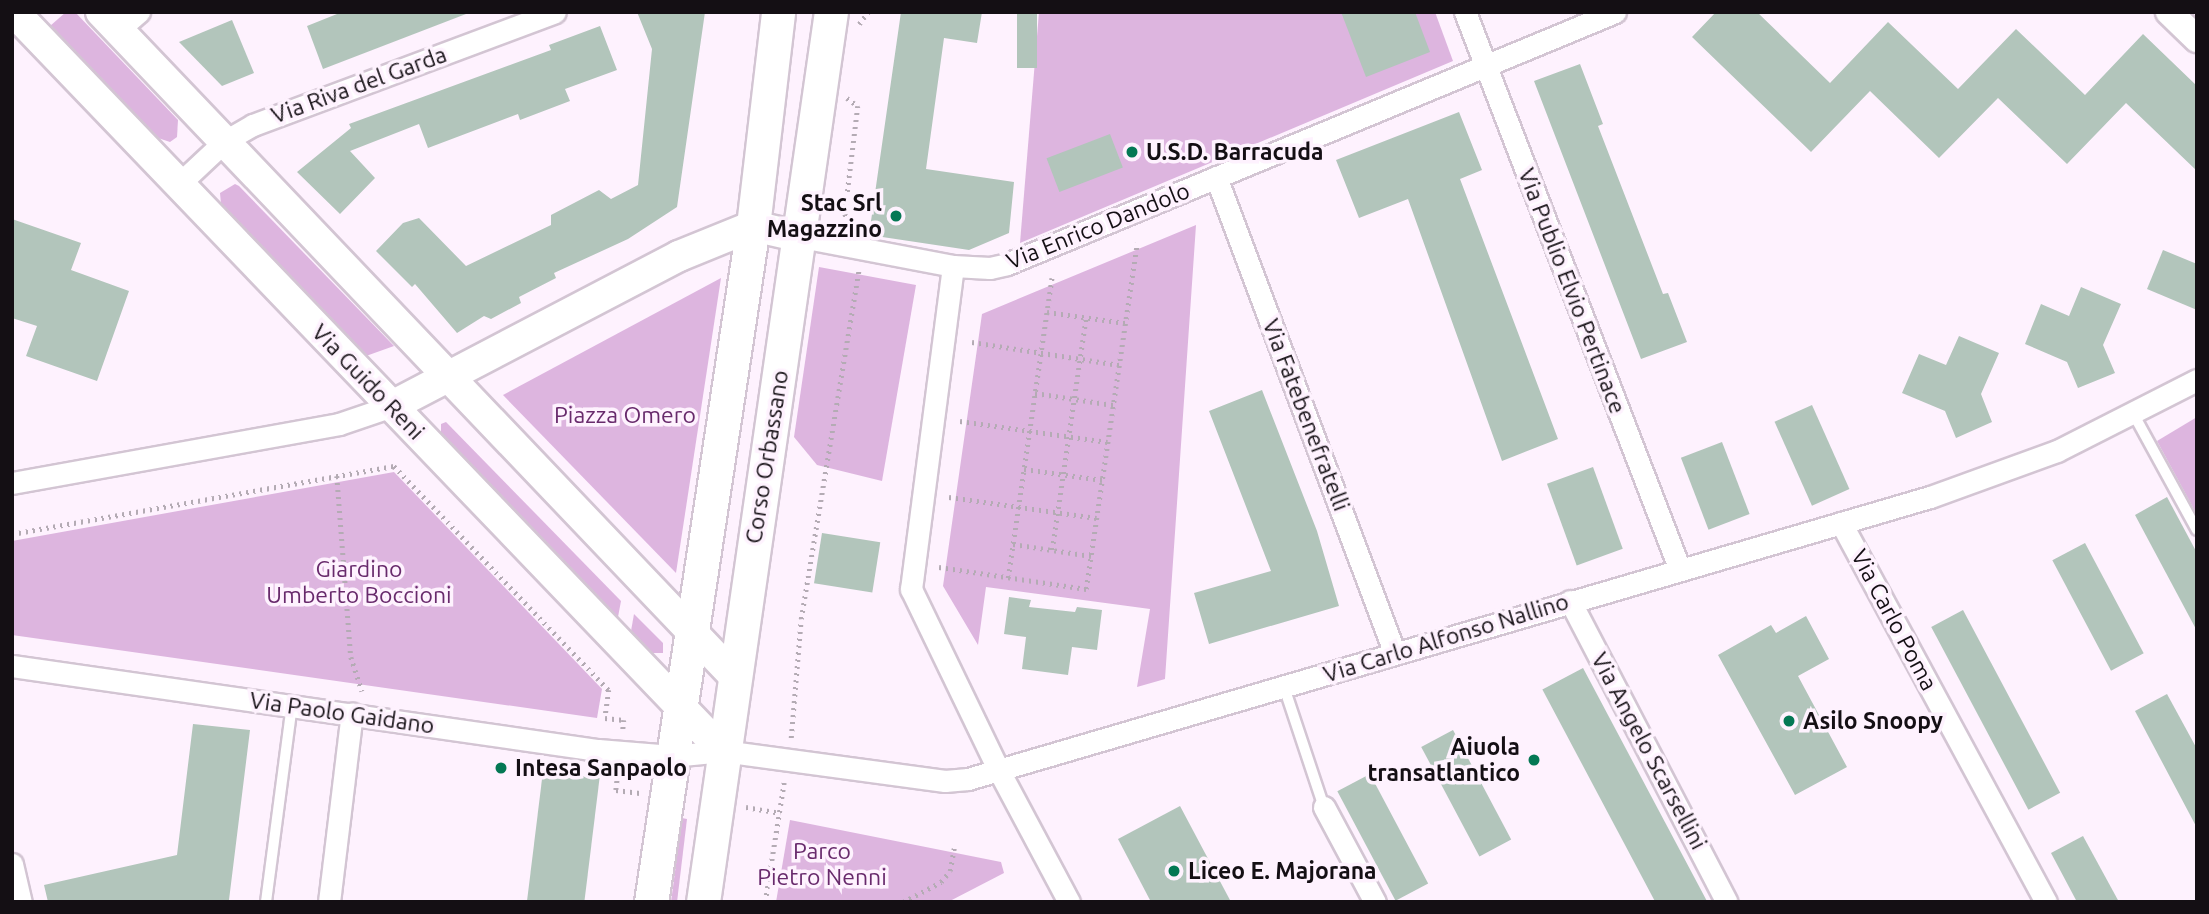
<!DOCTYPE html>
<style>
body{margin:0}
#map{position:relative;width:2209px;height:914px;overflow:hidden;background:#fef2fe;font-family:Ubuntu,sans-serif}
div>[style]{position:absolute}
[style*='--x']{left:calc(var(--x)*1px);top:calc(var(--y)*1px);width:calc(var(--w)*1px);rotate:calc(var(--a)*1deg)}
.green>*{inset:0;background:#ddb5df}
.building>*{inset:0;background:#b2c5bb;transform-origin:0 0}
.path>*{height:4.5px;margin-top:-2.25px;transform-origin:0;background:repeating-linear-gradient(90deg,#b4abb4 0 2px,transparent 0 7px)}
.roads{filter:drop-shadow(2px 0 #d3c5d3) drop-shadow(-2px 0 #d3c5d3) drop-shadow(0 2px #d3c5d3) drop-shadow(0 -2px #d3c5d3)}
.service>*{height:10px;margin:-5px;padding:0 5px;transform-origin:5px;border-radius:5px;background:#fff}
.minor>*{height:21px;margin:-10.5px;padding:0 10.5px;transform-origin:10.5px;border-radius:10.5px;background:#fff}
.tertiary>*{height:26px;margin:-13px;padding:0 13px;transform-origin:13px;border-radius:13px;background:#fff}
.secondary>*{height:30px;margin:-15px;padding:0 15px;transform-origin:15px;border-radius:15px;background:#fff}
.primary>*{height:33px;margin:-16.5px;padding:0 16.5px;transform-origin:16.5px;border-radius:16.5px;background:#fff}
.dots>*{width:19px;height:19px;translate:-50% -50%;box-sizing:border-box;border:4px solid #fef2fe;border-radius:50%}
span{translate:-50% -50%;white-space:nowrap;text-align:center;line-height:1.15;-webkit-text-stroke:7px #fef2fe;paint-order:stroke}
.street-label{font-size:23px;color:#140f14}
.poi-label{font-size:23px;color:#140f14;font-weight:700}
.left{translate:0 -50%;text-align:left}
.right{translate:-100% -50%;text-align:right}
.park-label{font-size:23px;color:#682a6c}
.frame{position:absolute;inset:0;border:14px solid #140f14;pointer-events:none}
</style>
<div id="map">
<div class="green">
<i style="clip-path:polygon(66px 12px,75px 12px,178px 120px,177px 137px,170px 142px,158px 138px,50px 26px)"></i>
<i style="clip-path:polygon(1039px 12px,1435px 12px,1453px 61px,1020px 243px)"></i>
<i style="clip-path:polygon(235px 184px,239px 186px,394px 346px,366px 356px,221px 204px,220px 193px)"></i>
<i style="clip-path:polygon(1196px 225px,1165px 679px,1137px 687px,1150px 609px,986px 587px,978px 645px,943px 586px,982px 314px)"></i>
<i style="clip-path:polygon(819px 267px,916px 285px,882px 481px,817px 465px,794px 437px)"></i>
<i style="clip-path:polygon(721px 278px,676px 573px,503px 395px)"></i>
<i style="clip-path:polygon(2197px 417px,2197px 515px,2157px 441px)"></i>
<i style="clip-path:polygon(446px 422px,621px 601px,618px 617px,441px 433px,441px 424px)"></i>
<i style="clip-path:polygon(394px 472px,602px 689px,597px 718px,12px 635px,12px 541px)"></i>
<i style="clip-path:polygon(634px 614px,663px 643px,663px 653px,652px 653px,631px 631px)"></i>
<i style="clip-path:polygon(682px 818px,687px 819px,677px 902px,671px 902px)"></i>
<i style="clip-path:polygon(790px 820px,1001px 862px,1004px 873px,948px 902px,776px 902px)"></i>
</div>
<div class="building">
<i style="clip-path:polygon(342px 12px,466px 12px,466px 14px,323px 69px,307px 26px)"></i>
<i style="clip-path:polygon(637px 12px,705px 12px,677px 207px,628px 239px,554px 273px,556px 278px,519px 297px,521px 303px,491px 319px,484px 316px,457px 333px,415px 284px,412px 287px,376px 251px,403px 223px,419px 218px,466px 266px,551px 225px,551px 215px,599px 190px,611px 199px,638px 185px,652px 49px)"></i>
<i style="clip-path:polygon(901px 12px,982px 12px,977px 43px,944px 38px,926px 169px,1014px 182px,1009px 233px,969px 250px,869px 235px)"></i>
<i style="left:1017px;top:12px;width:20px;height:56px"></i>
<i style="clip-path:polygon(1341px 12px,1415px 12px,1430px 52px,1366px 77px)"></i>
<i style="clip-path:polygon(1716px 12px,1757px 12px,1830px 83px,1888px 22px,1958px 89px,2016px 29px,2085px 95px,2143px 34px,2197px 86px,2197px 171px,2126px 103px,2067px 164px,1998px 98px,1939px 158px,1870px 91px,1811px 152px,1692px 37px)"></i>
<i style="clip-path:polygon(232px 20px,254px 73px,222px 86px,179px 42px)"></i>
<i style="clip-path:polygon(600px 26px,617px 70px,565px 89px,570px 101px,520px 120px,518px 114px,428px 148px,419px 124px,350px 151px,375px 178px,340px 214px,297px 172px,351px 128px,349px 124px,551px 50px,549px 45px)"></i>
<i style="clip-path:polygon(1580px 64px,1603px 124px,1598px 126px,1663px 294px,1668px 293px,1687px 342px,1641px 359px,1534px 81px)"></i>
<i style="clip-path:polygon(1459px 112px,1482px 170px,1460px 179px,1558px 439px,1502px 461px,1408px 199px,1359px 218px,1336px 160px)"></i>
<i style="left:1110px;top:134px;width:36px;height:68px;rotate:69deg"></i>
<i style="clip-path:polygon(12px 219px,81px 243px,71px 270px,129px 291px,97px 381px,26px 356px,37px 326px,12px 318px)"></i>
<i style="clip-path:polygon(2163px 250px,2197px 264px,2197px 310px,2147px 289px)"></i>
<i style="clip-path:polygon(2081px 287px,2121px 304px,2103px 345px,2115px 373px,2078px 388px,2067px 362px,2025px 344px,2041px 304px,2069px 316px)"></i>
<i style="clip-path:polygon(1959px 336px,1999px 353px,1981px 394px,1992px 422px,1956px 438px,1945px 411px,1902px 393px,1919px 354px,1946px 365px)"></i>
<i style="clip-path:polygon(1262px 390px,1317px 531px,1339px 606px,1209px 644px,1194px 593px,1271px 571px,1209px 411px)"></i>
<i style="left:1812px;top:405px;width:92px;height:41px;rotate:66deg"></i>
<i style="left:1722px;top:442px;width:77px;height:44px;rotate:69deg"></i>
<i style="left:1593px;top:467px;width:87px;height:49px;rotate:70deg"></i>
<i style="clip-path:polygon(2167px 497px,2197px 553px,2197px 631px,2135px 515px)"></i>
<i style="left:822px;top:533px;width:59px;height:51px;rotate:9deg"></i>
<i style="left:2085px;top:543px;width:125px;height:37px;rotate:62deg"></i>
<i style="clip-path:polygon(1009px 597px,1031px 600px,1029px 607px,1075px 612px,1077px 607px,1102px 610px,1097px 650px,1072px 647px,1068px 675px,1022px 669px,1026px 637px,1004px 634px)"></i>
<i style="left:1963px;top:610px;width:207px;height:36px;rotate:62deg"></i>
<i style="clip-path:polygon(1806px 616px,1829px 659px,1798px 676px,1847px 767px,1795px 795px,1718px 655px,1771px 625px,1776px 633px)"></i>
<i style="left:1583px;top:668px;width:265px;height:46px;rotate:62deg"></i>
<i style="clip-path:polygon(2167px 694px,2197px 749px,2197px 828px,2135px 711px)"></i>
<i style="clip-path:polygon(193px 724px,250px 730px,229px 900px,48px 902px,44px 885px,177px 855px)"></i>
<i style="left:1453px;top:730px;width:124px;height:36px;rotate:62deg"></i>
<i style="left:543px;top:771px;width:57px;height:132px;rotate:7deg"></i>
<i style="left:1370px;top:774px;width:124px;height:37px;rotate:62deg"></i>
<i style="clip-path:polygon(1180px 806px,1231px 902px,1151px 902px,1118px 839px)"></i>
<i style="clip-path:polygon(2083px 836px,2119px 902px,2077px 902px,2051px 853px)"></i>
</div>
<div class="path">
<i style="--x:859;--y:24;--w:15;--a:-53"></i>
<i style="--x:847;--y:98;--w:14;--a:36"></i>
<i style="--x:858;--y:106;--w:109;--a:96.9"></i>
<i style="--x:845;--y:214;--w:12;--a:66"></i>
<i style="--x:1047;--y:312;--w:79;--a:8"></i>
<i style="--x:972;--y:342;--w:149;--a:8.9"></i>
<i style="--x:1035;--y:393;--w:79;--a:8.7"></i>
<i style="--x:960;--y:421;--w:149;--a:8.1"></i>
<i style="--x:1024;--y:469;--w:79;--a:8"></i>
<i style="--x:337;--y:476;--w:182;--a:85.6"></i>
<i style="--x:351;--y:657;--w:36;--a:72"></i>
<i style="--x:949;--y:497;--w:149;--a:8.1"></i>
<i style="--x:12;--y:534;--w:388;--a:-10.1"></i>
<i style="--x:394;--y:466;--w:310;--a:46.2"></i>
<i style="--x:609;--y:690;--w:28;--a:98"></i>
<i style="--x:605;--y:718;--w:19;--a:6"></i>
<i style="--x:624;--y:720;--w:10;--a:96"></i>
<i style="--x:1013;--y:544;--w:79;--a:8.7"></i>
<i style="--x:1052;--y:550;--w:234;--a:-81.7"></i>
<i style="--x:939;--y:567;--w:149;--a:8.5"></i>
<i style="--x:1086;--y:589;--w:350;--a:-81.6"></i>
<i style="--x:1008;--y:578;--w:303;--a:-81.7"></i>
<i style="--x:791;--y:738;--w:119;--a:-85.2"></i>
<i style="--x:801;--y:619;--w:354;--a:-80.6"></i>
<i style="--x:618;--y:774;--w:16;--a:97"></i>
<i style="--x:616;--y:790;--w:24;--a:7"></i>
<i style="--x:746;--y:807;--w:35;--a:10"></i>
<i style="--x:765;--y:902;--w:121;--a:-81"></i>
<i style="--x:903;--y:902;--w:43;--a:-27.8"></i>
<i style="--x:941;--y:882;--w:14;--a:-51"></i>
<i style="--x:950;--y:871;--w:23;--a:-80"></i>
</div>
<div class="roads">
<div class="service">
<i style="--x:2134;--y:415;--w:131;--a:61.3"></i>
<i style="--x:1284;--y:687;--w:126;--a:71.6"></i>
<i style="--x:266;--y:902;--w:199;--a:-82.5"></i>
</div>
<div class="minor">
<i style="--x:1465;--y:12;--w:598;--a:68.93"></i>
<i style="--x:118;--y:30;--w:28;--a:-41"></i>
<i style="--x:1216;--y:177;--w:509;--a:69.43"></i>
<i style="--x:179;--y:184;--w:63;--a:-43.1"></i>
<i style="--x:225;--y:141;--w:32;--a:-30"></i>
<i style="--x:253;--y:125;--w:322;--a:-20.5"></i>
<i style="--x:801;--y:237;--w:155;--a:10.8"></i>
<i style="--x:953;--y:266;--w:37;--a:3"></i>
<i style="--x:990;--y:268;--w:17;--a:-13"></i>
<i style="--x:1007;--y:264;--w:658;--a:-22.51"></i>
<i style="--x:953;--y:266;--w:326;--a:97.4"></i>
<i style="--x:911;--y:589;--w:200;--a:64.2"></i>
<i style="--x:998;--y:769;--w:151;--a:61.9"></i>
<i style="--x:12;--y:483;--w:332;--a:-10.2"></i>
<i style="--x:339;--y:424;--w:56;--a:-18.8"></i>
<i style="--x:1841;--y:523;--w:431;--a:61.6"></i>
<i style="--x:1570;--y:601;--w:339;--a:62.5"></i>
<i style="--x:12;--y:666;--w:592;--a:8.16"></i>
<i style="--x:598;--y:750;--w:74;--a:4.6"></i>
<i style="--x:672;--y:756;--w:51;--a:-5.6"></i>
<i style="--x:723;--y:751;--w:224;--a:7.7"></i>
<i style="--x:945;--y:781;--w:23;--a:-5"></i>
<i style="--x:968;--y:779;--w:1002;--a:-16.34"></i>
<i style="--x:1930;--y:497;--w:135;--a:-19.9"></i>
<i style="--x:2057;--y:451;--w:157;--a:-26.9"></i>
<i style="--x:1324;--y:807;--w:108;--a:61.8"></i>
<i style="--x:12;--y:864;--w:39;--a:77"></i>
<i style="--x:329;--y:902;--w:190;--a:-83.1"></i>
</div>
<div class="tertiary">
<i style="--x:2169;--y:12;--w:39;--a:44"></i>
</div>
<div class="secondary">
<i style="--x:14;--y:12;--w:1024;--a:46.19"></i>
<i style="--x:101;--y:12;--w:916;--a:46.37"></i>
<i style="--x:392;--y:406;--w:324;--a:-27.6"></i>
<i style="--x:679;--y:256;--w:80;--a:-22.1"></i>
<i style="--x:753;--y:226;--w:49;--a:12.9"></i>
</div>
<div class="primary">
<i style="--x:651;--y:902;--w:684;--a:-81.42"></i>
<i style="--x:753;--y:226;--w:215;--a:-83.3"></i>
<i style="--x:703;--y:902;--w:899;--a:-81.82"></i>
</div>
</div>
<div class="dots">
<i style="left:1132px;top:152px;background:#047854"></i>
<i style="left:896px;top:216px;background:#047854"></i>
<i style="left:1789px;top:721px;background:#047854"></i>
<i style="left:1534px;top:760px;background:#047854"></i>
<i style="left:501px;top:768px;background:#047854"></i>
<i style="left:1174px;top:871px;background:#047854"></i>
</div>
<div class="street-label">
<span style="left:359px;top:85px;rotate:-20deg">Via Riva del Garda</span>
<span style="left:1098px;top:226px;rotate:-22deg">Via Enrico Dandolo</span>
<span style="left:1572px;top:291px;rotate:69deg">Via Publio Elvio Pertinace</span>
<span style="left:368px;top:382px;rotate:46deg">Via Guido Reni</span>
<span style="left:1306px;top:415px;rotate:69deg">Via Fatebenefratelli</span>
<span style="left:767px;top:457px;rotate:-81deg">Corso Orbassano</span>
<span style="left:1894px;top:620px;rotate:62deg">Via Carlo Poma</span>
<span style="left:1446px;top:638px;rotate:-17deg">Via Carlo Alfonso Nallino</span>
<span style="left:342px;top:713px;rotate:8deg">Via Paolo Gaidano</span>
<span style="left:1649px;top:751px;rotate:62deg">Via Angelo Scarsellini</span>
</div>
<div class="poi-label">
<span class="left" style="left:1146px;top:152px">U.S.D. Barracuda</span>
<span class="right" style="left:882px;top:216px">Stac Srl<br>Magazzino</span>
<span class="left" style="left:1803px;top:721px">Asilo Snoopy</span>
<span class="right" style="left:1520px;top:760px">Aiuola<br>transatlantico</span>
<span class="left" style="left:515px;top:768px">Intesa Sanpaolo</span>
<span class="left" style="left:1188px;top:871px">Liceo E. Majorana</span>
</div>
<div class="park-label">
<span style="left:625px;top:415px">Piazza Omero</span>
<span style="left:359px;top:582px">Giardino<br>Umberto Boccioni</span>
<span style="left:822px;top:864px">Parco<br>Pietro Nenni</span>
</div>
<div class="frame"></div>
</div>
